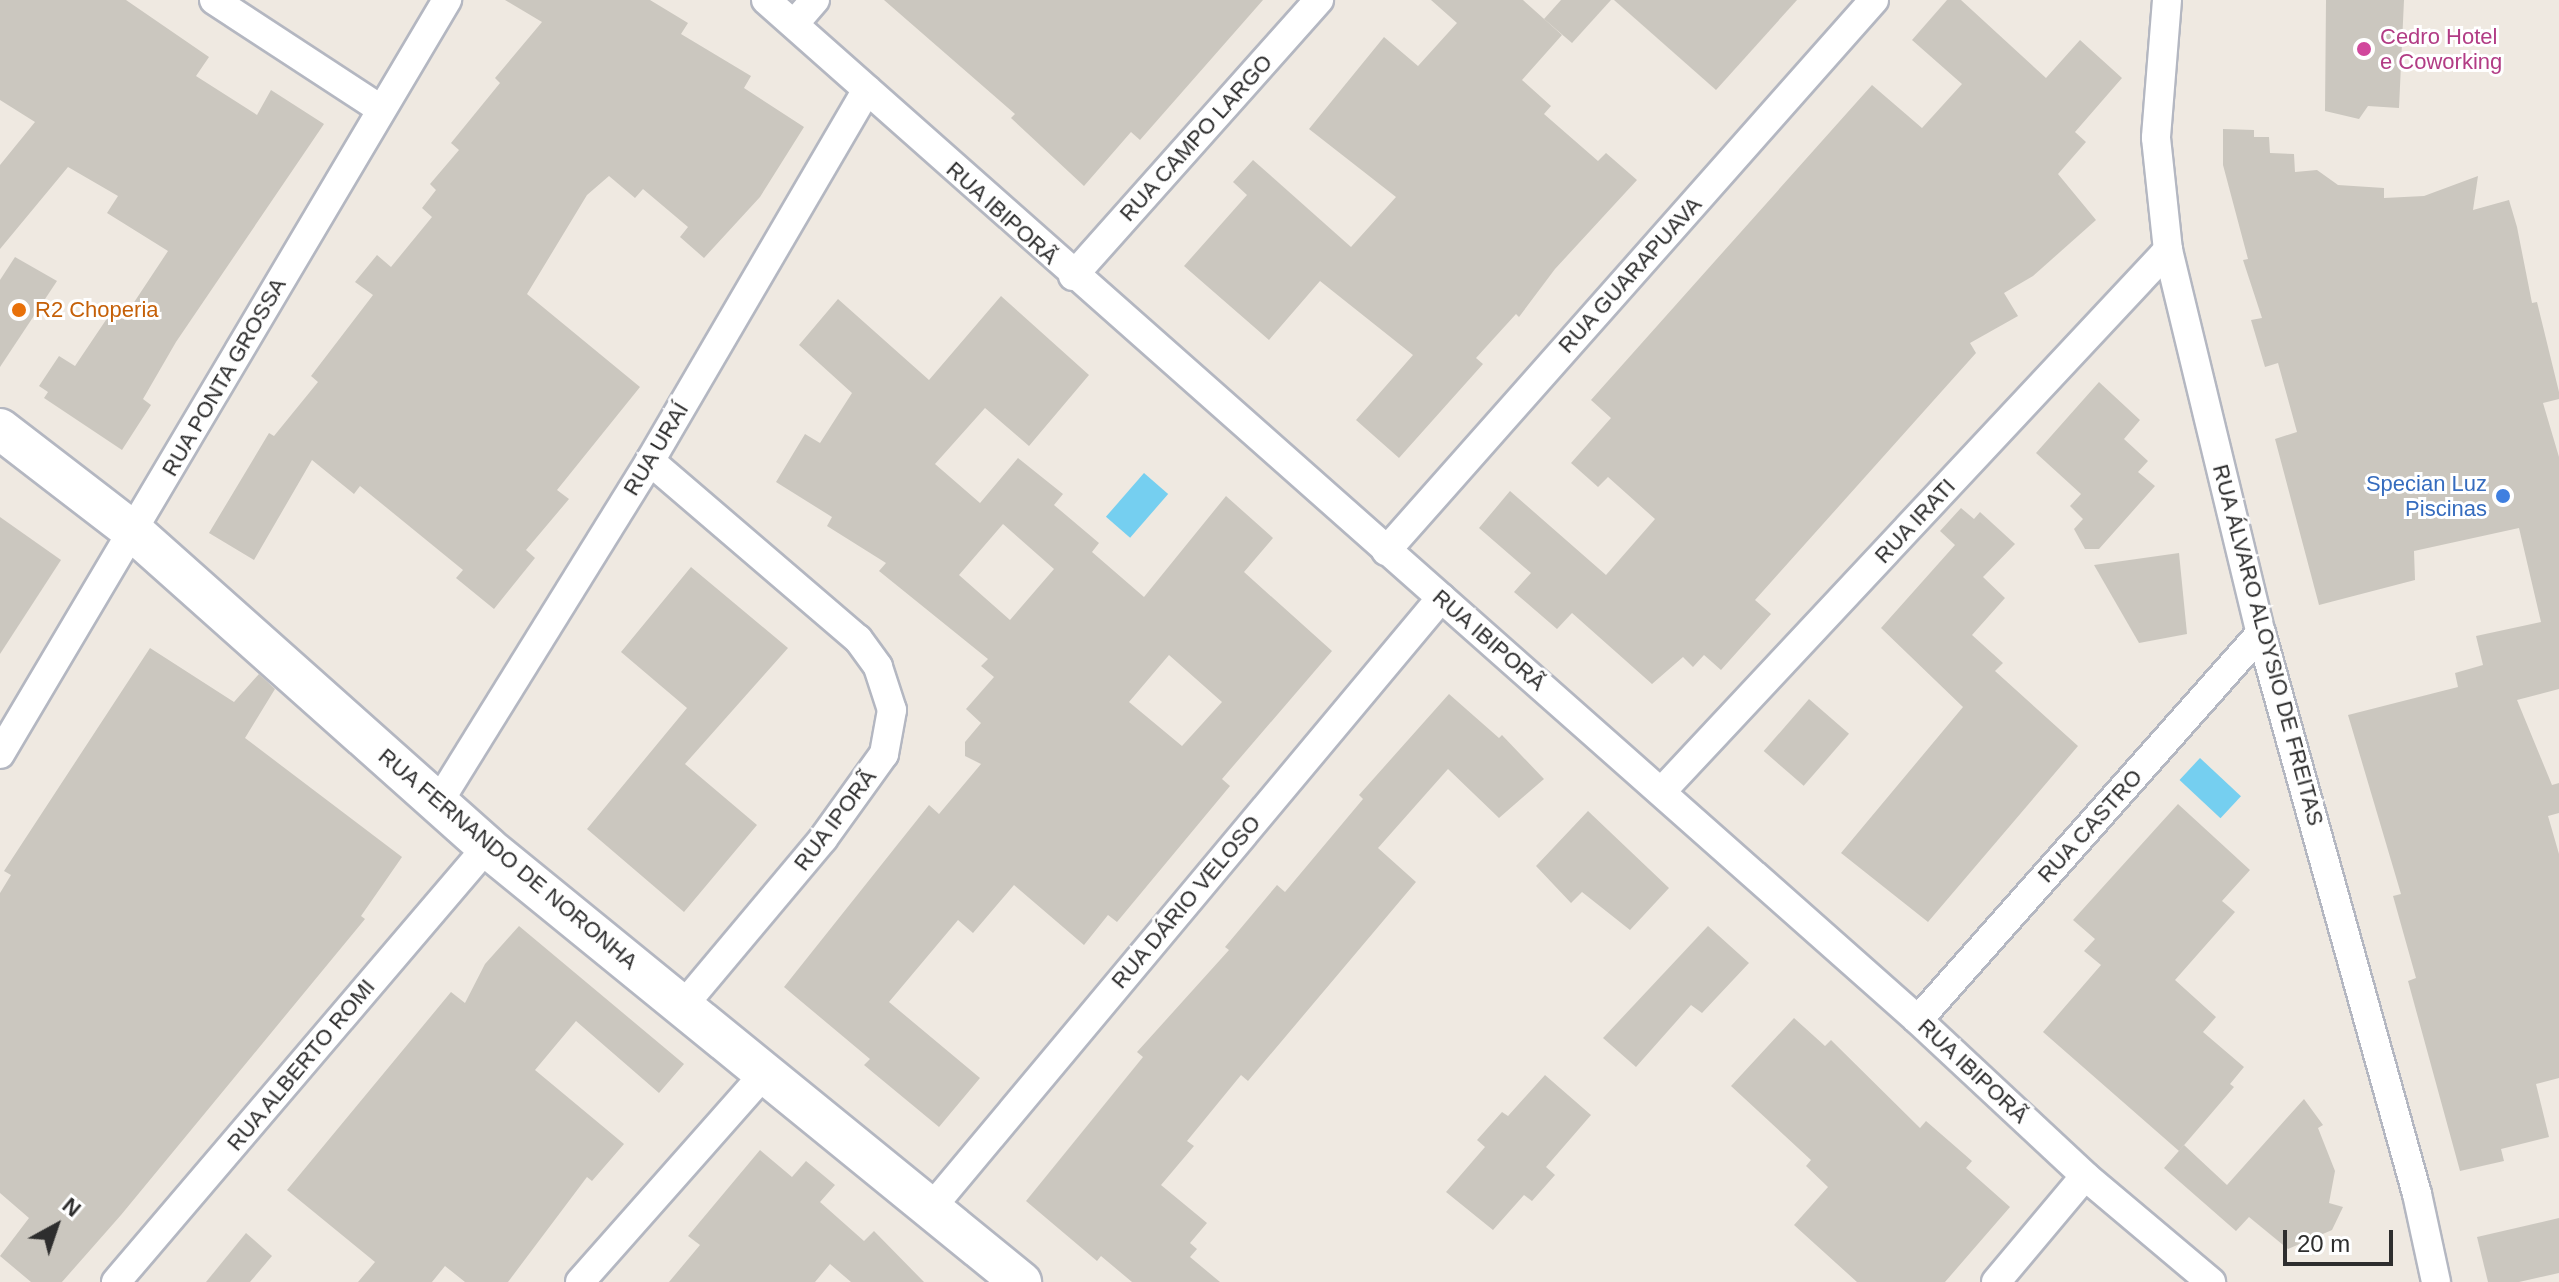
<!DOCTYPE html>
<meta charset="utf-8">
<style>
body{margin:0}
#map{position:relative;width:2559px;height:1282px;overflow:hidden;background:#efe9e1;font-family:Arial,sans-serif}
div>[style]{position:absolute}
[style*='--x']{left:calc(var(--x)*1px);top:calc(var(--y)*1px);width:calc(var(--w)*1px);rotate:calc(var(--a)*1deg)}
.water>*{inset:0;background:#75cff0;transform-origin:0 0}
.building>*{inset:0;background:#cbc7bf;transform-origin:0 0}
.roads{filter:drop-shadow(2px 0 #b4b7c1) drop-shadow(-2px 0 #b4b7c1) drop-shadow(0 2px #b4b7c1) drop-shadow(0 -2px #b4b7c1)}
.street>*{height:28px;margin:-14px;padding:0 14px;transform-origin:14px;border-radius:14px;background:#fff}
.secondary>*{height:40px;margin:-20px;padding:0 20px;transform-origin:20px;border-radius:20px;background:#fff}
.dots>*{width:22px;height:22px;translate:-50% -50%;box-sizing:border-box;border:4px solid #fff;border-radius:50%}
span{translate:-50% -50%;white-space:nowrap;text-align:center;line-height:1.15;-webkit-text-stroke:6px #fff;paint-order:stroke}
.hotel-label{font-size:22px;color:#b23c85}
.left{translate:0 -50%;text-align:left}
.street-label{font-size:22px;color:#2e2e2e}
.food-label{font-size:22px;color:#c56008}
.shop-label{font-size:22px;color:#366cbe}
.right{translate:-100% -50%;text-align:right}
.north{position:absolute;left:16px;top:1186px;width:80px;height:80px;-webkit-text-stroke:6px #fff;paint-order:stroke;rotate:40deg;font-size:22px;font-weight:700;line-height:32px;text-align:center;color:#2e2e2e}
.north::after{content:'';display:block;margin:auto;width:28px;height:36px;background:#2e2e2e;clip-path:polygon(50% 0,100% 100%,50% 72%,0 100%)}
.scale{position:absolute;left:2283px;top:1230px;width:110px;height:36px;box-sizing:border-box;border:4px solid #2e2e2e;border-top:0;padding-left:10px;font-size:24px;line-height:28px;white-space:nowrap;color:#2e2e2e;-webkit-text-stroke:6px #fff;paint-order:stroke}
</style>
<div id="map">
<div class="water">
<i style="left:1144px;top:473px;width:32px;height:58px;rotate:41deg"></i>
<i style="left:2200px;top:758px;width:56px;height:30px;rotate:43deg"></i>
</div>
<div class="building">
<i style="clip-path:polygon(0 0,126px 0,209px 57px,196px 76px,257px 115px,271px 90px,324px 124px,176px 342px,143px 399px,151px 405px,122px 450px,44px 398px,48px 392px,39px 386px,59px 356px,75px 366px,112px 311px,123px 319px,168px 251px,107px 213px,118px 196px,68px 167px,0 249px,0 165px,35px 122px,0 100px)"></i>
<i style="clip-path:polygon(505px 0,650px 0,688px 23px,681px 34px,751px 76px,744px 88px,804px 127px,760px 197px,704px 258px,680px 237px,688px 227px,643px 189px,635px 198px,609px 176px,587px 195px,527px 294px,640px 387px,557px 490px,569px 499px,526px 550px,535px 558px,494px 609px,456px 578px,463px 570px,360px 486px,354px 494px,312px 460px,254px 560px,209px 533px,269px 433px,274px 436px,318px 382px,311px 376px,373px 295px,355px 282px,377px 255px,391px 267px,432px 217px,422px 208px,436px 190px,430px 184px,459px 150px,451px 143px,500px 83px,495px 78px,542px 22px)"></i>
<i style="clip-path:polygon(884px 0,1263px 0,1140px 140px,1131px 132px,1084px 186px,1011px 118px,1015px 114px)"></i>
<i style="clip-path:polygon(1431px 0,1523px 0,1562px 35px,1522px 80px,1551px 106px,1544px 114px,1598px 161px,1606px 153px,1637px 180px,1555px 269px,1519px 317px,1516px 314px,1476px 358px,1483px 364px,1399px 458px,1356px 420px,1413px 355px,1320px 281px,1269px 340px,1184px 266px,1247px 195px,1233px 182px,1253px 160px,1351px 247px,1396px 197px,1309px 129px,1384px 37px,1418px 66px,1457px 23px)"></i>
<i style="clip-path:polygon(1561px 0,1611px 0,1572px 43px,1544px 19px)"></i>
<i style="clip-path:polygon(1614px 0,1797px 0,1716px 90px)"></i>
<i style="clip-path:polygon(1947px 0,1961px 0,2046px 78px,2080px 40px,2122px 78px,2075px 132px,2086px 142px,2058px 174px,2096px 220px,2033px 276px,2004px 293px,2018px 316px,1970px 343px,1976px 353px,1755px 600px,1771px 614px,1721px 670px,1704px 655px,1693px 667px,1683px 657px,1652px 684px,1572px 613px,1557px 629px,1514px 592px,1531px 573px,1479px 528px,1510px 491px,1606px 575px,1655px 519px,1608px 477px,1598px 487px,1571px 463px,1611px 418px,1591px 400px,1872px 85px,1922px 128px,1962px 84px,1912px 40px)"></i>
<i style="clip-path:polygon(2326px 0,2404px 0,2399px 108px,2368px 106px,2359px 119px,2325px 111px)"></i>
<i style="clip-path:polygon(2223px 129px,2254px 130px,2254px 137px,2269px 137px,2270px 153px,2294px 154px,2295px 172px,2317px 170px,2338px 185px,2384px 188px,2384px 198px,2424px 196px,2478px 176px,2473px 210px,2509px 200px,2517px 227px,2532px 303px,2537px 302px,2559px 392px,2559px 399px,2543px 403px,2559px 457px,2559px 689px,2517px 700px,2552px 785px,2559px 783px,2559px 813px,2548px 816px,2559px 854px,2559px 1078px,2536px 1084px,2549px 1137px,2501px 1149px,2504px 1161px,2460px 1171px,2408px 981px,2416px 978px,2393px 896px,2401px 894px,2348px 715px,2458px 687px,2455px 673px,2483px 665px,2476px 636px,2541px 622px,2519px 528px,2414px 551px,2415px 580px,2319px 605px,2275px 439px,2297px 432px,2278px 363px,2265px 367px,2251px 320px,2262px 318px,2243px 260px,2248px 259px,2223px 165px)"></i>
<i style="clip-path:polygon(15px 257px,57px 281px,0 367px,0 280px)"></i>
<i style="clip-path:polygon(evenodd,1001px 296px,1089px 375px,1029px 446px,985px 408px,935px 464px,980px 503px,1018px 458px,1063px 494px,1054px 505px,1099px 543px,1092px 552px,1144px 597px,1226px 496px,1273px 538px,1244px 572px,1332px 651px,1222px 779px,1230px 786px,1117px 922px,1108px 915px,1084px 945px,1014px 885px,973px 933px,958px 920px,889px 1002px,980px 1078px,939px 1127px,864px 1065px,870px 1059px,784px 987px,929px 805px,939px 814px,981px 764px,965px 756px,965px 742px,981px 723px,966px 709px,994px 677px,981px 666px,988px 659px,879px 571px,886px 563px,827px 526px,832px 517px,776px 482px,805px 434px,820px 443px,852px 393px,799px 345px,838px 299px,929px 380px,1001px 296px,1003px 524px,1054px 569px,1010px 620px,959px 575px,1003px 524px,1001px 296px,1169px 655px,1222px 702px,1182px 746px,1129px 702px,1169px 655px)"></i>
<i style="clip-path:polygon(2099px 382px,2140px 420px,2124px 439px,2148px 461px,2138px 472px,2155px 486px,2099px 549px,2085px 549px,2074px 529px,2083px 519px,2070px 506px,2081px 494px,2036px 453px)"></i>
<i style="clip-path:polygon(1961px 508px,1974px 519px,1980px 512px,2015px 544px,1983px 577px,2005px 598px,1972px 635px,2003px 663px,1995px 671px,2078px 746px,1928px 922px,1841px 853px,1963px 707px,1881px 628px,1955px 545px,1940px 531px)"></i>
<i style="clip-path:polygon(0 517px,61px 560px,0 654px)"></i>
<i style="clip-path:polygon(2179px 553px,2187px 634px,2139px 643px,2094px 565px)"></i>
<i style="clip-path:polygon(691px 567px,788px 648px,685px 764px,757px 825px,684px 912px,587px 829px,687px 708px,621px 652px)"></i>
<i style="clip-path:polygon(150px 648px,234px 702px,259px 674px,275px 689px,245px 738px,402px 857px,361px 916px,365px 919px,121px 1215px,62px 1282px,31px 1282px,0 1256px,29px 1218px,0 1193px,0 893px,11px 875px,4px 871px)"></i>
<i style="clip-path:polygon(1449px 694px,1499px 738px,1502px 735px,1544px 779px,1499px 818px,1448px 769px,1378px 848px,1416px 882px,1248px 1081px,1241px 1075px,1187px 1141px,1194px 1146px,1161px 1185px,1207px 1223px,1190px 1243px,1197px 1249px,1190px 1257px,1220px 1282px,1132px 1282px,1101px 1256px,1097px 1261px,1026px 1201px,1143px 1057px,1137px 1052px,1229px 950px,1225px 947px,1277px 885px,1285px 892px,1363px 799px,1359px 795px)"></i>
<i style="left:1809px;top:699px;width:53px;height:69px;rotate:41deg"></i>
<i style="clip-path:polygon(2178px 804px,2250px 870px,2222px 901px,2235px 912px,2175px 980px,2216px 1017px,2203px 1032px,2244px 1067px,2230px 1084px,2234px 1087px,2179px 1151px,2043px 1032px,2101px 965px,2084px 951px,2095px 939px,2073px 920px)"></i>
<i style="clip-path:polygon(1588px 811px,1669px 888px,1630px 930px,1582px 892px,1571px 903px,1536px 866px)"></i>
<i style="clip-path:polygon(519px 926px,684px 1064px,659px 1093px,576px 1021px,535px 1070px,624px 1144px,592px 1181px,587px 1177px,508px 1282px,465px 1282px,445px 1266px,432px 1282px,358px 1282px,375px 1262px,287px 1190px,451px 992px,465px 1003px,485px 964px)"></i>
<i style="clip-path:polygon(1708px 926px,1749px 963px,1702px 1013px,1691px 1005px,1636px 1067px,1603px 1038px)"></i>
<i style="clip-path:polygon(1794px 1018px,1825px 1046px,1831px 1040px,1920px 1128px,1926px 1121px,1972px 1161px,1966px 1168px,2010px 1207px,1945px 1282px,1857px 1282px,1794px 1225px,1828px 1187px,1806px 1166px,1811px 1160px,1731px 1086px)"></i>
<i style="clip-path:polygon(1545px 1075px,1591px 1115px,1546px 1167px,1555px 1175px,1532px 1201px,1524px 1195px,1493px 1230px,1446px 1192px,1485px 1147px,1477px 1140px,1502px 1112px,1508px 1116px)"></i>
<i style="clip-path:polygon(2304px 1099px,2323px 1125px,2318px 1128px,2335px 1171px,2329px 1203px,2343px 1207px,2332px 1230px,2288px 1249px,2249px 1217px,2236px 1231px,2164px 1168px,2184px 1145px,2227px 1185px)"></i>
<i style="clip-path:polygon(760px 1150px,792px 1177px,806px 1161px,835px 1185px,820px 1202px,864px 1241px,874px 1231px,924px 1282px,851px 1282px,830px 1264px,815px 1282px,669px 1282px,700px 1245px,688px 1236px)"></i>
<i style="clip-path:polygon(2559px 1218px,2559px 1273px,2519px 1282px,2488px 1282px,2477px 1237px)"></i>
<i style="clip-path:polygon(246px 1233px,272px 1256px,250px 1282px,206px 1282px)"></i>
</div>
<div class="roads">
<div class="street">
<i style="--x:214;--y:0;--w:197;--a:33.2"></i>
<i style="--x:766;--y:0;--w:1539;--a:41.52"></i>
<i style="--x:1918;--y:1020;--w:229;--a:43"></i>
<i style="--x:2085;--y:1176;--w:165;--a:40.1"></i>
<i style="--x:2167;--y:0;--w:138;--a:94.6"></i>
<i style="--x:2156;--y:138;--w:113;--a:83.9"></i>
<i style="--x:2168;--y:250;--w:394;--a:76.4"></i>
<i style="--x:2261;--y:633;--w:582;--a:74.46"></i>
<i style="--x:2417;--y:1194;--w:90;--a:77.8"></i>
<i style="--x:794;--y:24;--w:32;--a:-49"></i>
<i style="--x:1073;--y:276;--w:370;--a:-48.3"></i>
<i style="--x:650;--y:461;--w:274;--a:40.6"></i>
<i style="--x:858;--y:639;--w:34;--a:54"></i>
<i style="--x:878;--y:667;--w:45;--a:72"></i>
<i style="--x:892;--y:710;--w:45;--a:100.3"></i>
<i style="--x:884;--y:754;--w:105;--a:125.7"></i>
<i style="--x:823;--y:839;--w:218;--a:130"></i>
<i style="--x:1386;--y:551;--w:736;--a:-48.47"></i>
<i style="--x:0;--y:754;--w:877;--a:-59.34"></i>
<i style="--x:1662;--y:791;--w:741;--a:-46.91"></i>
<i style="--x:438;--y:803;--w:402;--a:-58.2"></i>
<i style="--x:650;--y:461;--w:430;--a:-59.7"></i>
<i style="--x:1918;--y:1020;--w:517;--a:-48.45"></i>
<i style="--x:932;--y:1207;--w:794;--a:-50.11"></i>
<i style="--x:116;--y:1282;--w:572;--a:-49.54"></i>
<i style="--x:580;--y:1282;--w:281;--a:-48.5"></i>
<i style="--x:1996;--y:1282;--w:138;--a:-50"></i>
</div>
<div class="secondary">
<i style="--x:0;--y:429;--w:170;--a:37.6"></i>
<i style="--x:135;--y:533;--w:472;--a:41.7"></i>
<i style="--x:487;--y:847;--w:689;--a:39.17"></i>
</div>
</div>
<div class="dots">
<i style="left:2364px;top:49px;background:#d1479c"></i>
<i style="left:19px;top:310px;background:#e8710a"></i>
<i style="left:2503px;top:496px;background:#3f7fe0"></i>
</div>
<div class="hotel-label">
<span class="left" style="left:2380px;top:49px">Cedro Hotel<br>e Coworking</span>
</div>
<div class="street-label">
<span style="left:1196px;top:138px;rotate:-48deg">RUA CAMPO LARGO</span>
<span style="left:1002px;top:213px;rotate:42deg">RUA IBIPORÃ</span>
<span style="left:1630px;top:275px;rotate:-48deg">RUA GUARAPUAVA</span>
<span style="left:224px;top:377px;rotate:-60deg">RUA PONTA GROSSA</span>
<span style="left:656px;top:449px;rotate:-59deg">RUA URAÍ</span>
<span style="left:1915px;top:521px;rotate:-47deg">RUA IRATI</span>
<span style="left:1489px;top:640px;rotate:41deg">RUA IBIPORÃ</span>
<span style="left:2268px;top:645px;rotate:75deg">RUA ÁLVARO ALOYSIO DE FREITAS</span>
<span style="left:835px;top:820px;rotate:-53deg">RUA IPORÃ</span>
<span style="left:2090px;top:826px;rotate:-48deg">RUA CASTRO</span>
<span style="left:508px;top:859px;rotate:40deg">RUA FERNANDO DE NORONHA</span>
<span style="left:1186px;top:902px;rotate:-50deg">RUA DÁRIO VELOSO</span>
<span style="left:301px;top:1065px;rotate:-50deg">RUA ALBERTO ROMI</span>
<span style="left:1973px;top:1071px;rotate:43deg">RUA IBIPORÃ</span>
</div>
<div class="food-label">
<span class="left" style="left:35px;top:310px">R2 Choperia</span>
</div>
<div class="shop-label">
<span class="right" style="left:2487px;top:496px">Specian Luz<br>Piscinas</span>
</div>
<div class="north">N</div>
<div class="scale">20 m</div>
</div>
